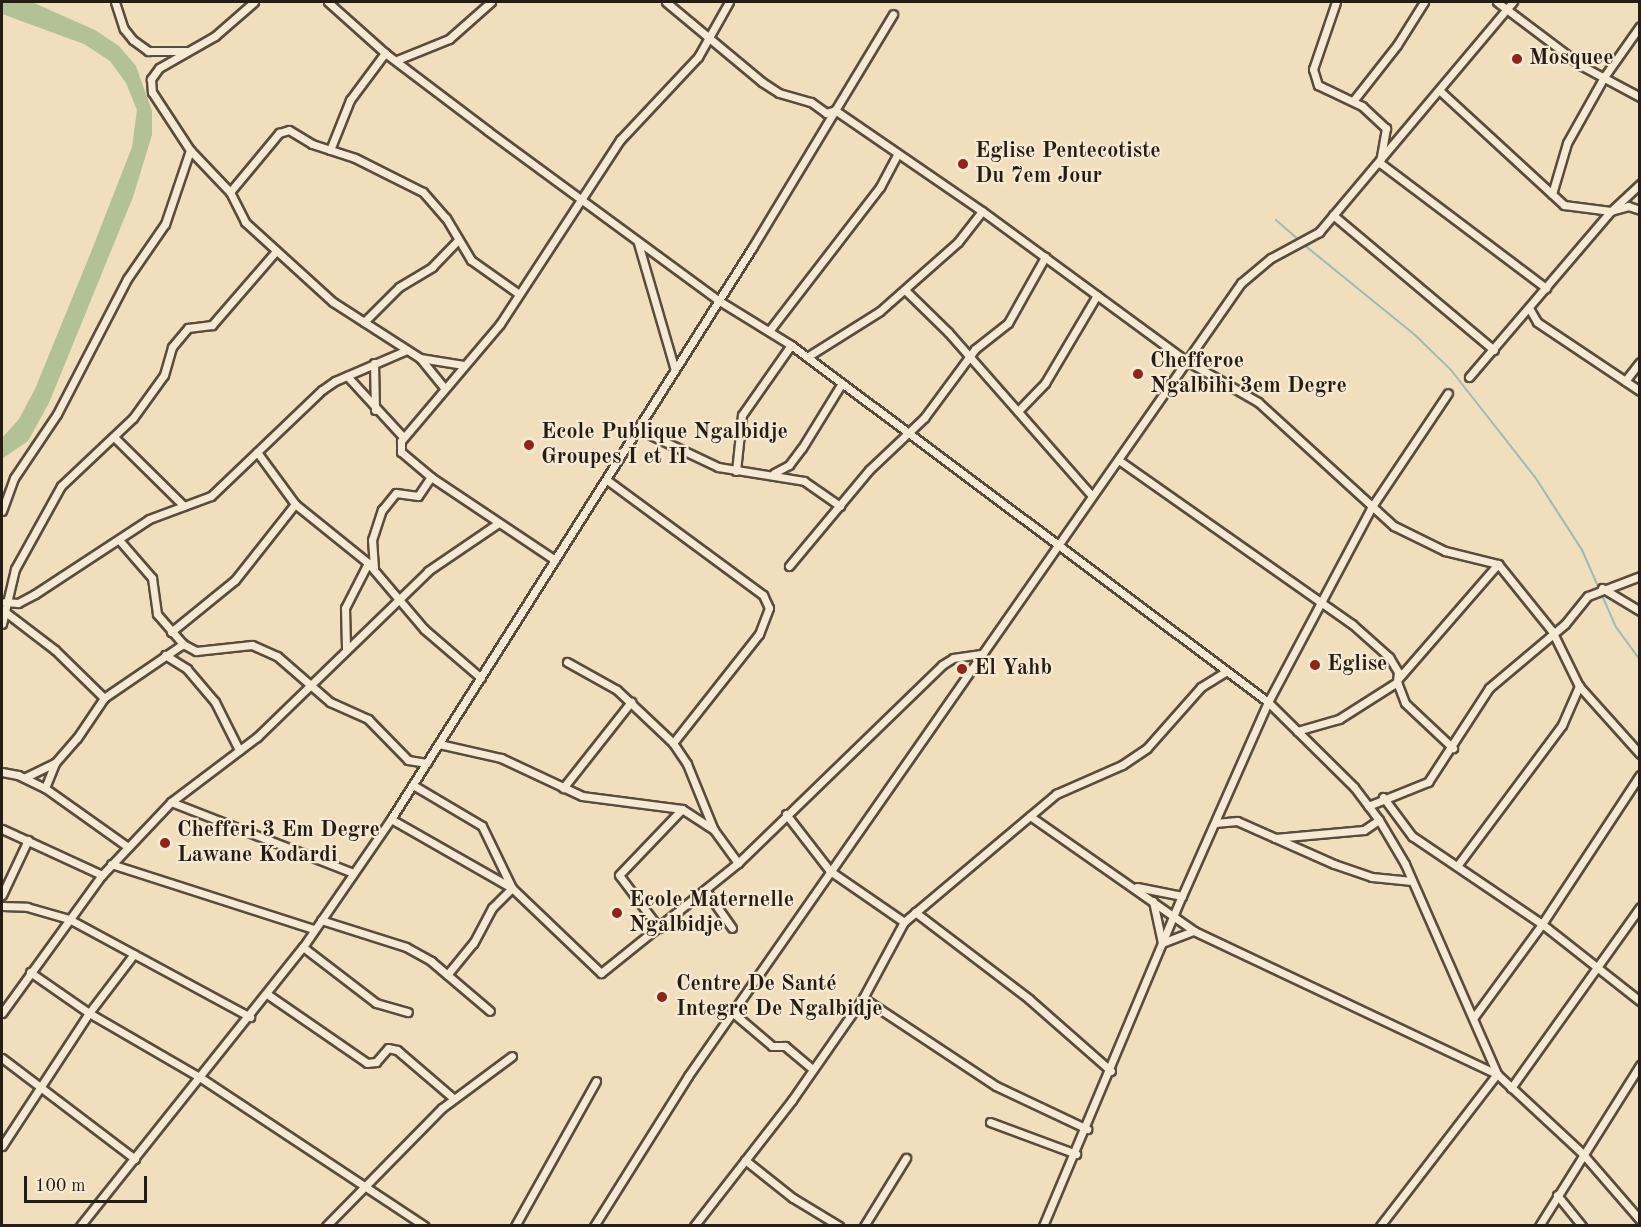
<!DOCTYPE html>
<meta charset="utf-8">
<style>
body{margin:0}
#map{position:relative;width:1641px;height:1227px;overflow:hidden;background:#f1debd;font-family:"Old Standard TT",serif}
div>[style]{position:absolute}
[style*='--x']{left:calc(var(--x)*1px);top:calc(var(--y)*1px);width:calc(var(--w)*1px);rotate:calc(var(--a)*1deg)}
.green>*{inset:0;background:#b3c296}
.stream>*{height:2px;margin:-1px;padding:0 1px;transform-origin:1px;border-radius:1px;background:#9cbbb8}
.roads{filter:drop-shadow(2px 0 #584c3e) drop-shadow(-2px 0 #584c3e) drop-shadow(0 2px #584c3e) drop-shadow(0 -2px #584c3e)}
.street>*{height:7px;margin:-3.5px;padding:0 3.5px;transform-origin:3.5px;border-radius:3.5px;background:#f6ead4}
.dots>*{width:16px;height:16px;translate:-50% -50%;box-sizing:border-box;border:3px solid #f6ead4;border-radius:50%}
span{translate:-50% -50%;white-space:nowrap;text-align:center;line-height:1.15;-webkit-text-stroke:4.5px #f6ead4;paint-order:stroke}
.poi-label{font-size:22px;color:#251c14;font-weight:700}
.left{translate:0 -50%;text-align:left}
.frame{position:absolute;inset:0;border:3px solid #251c14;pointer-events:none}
.scale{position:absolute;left:24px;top:1176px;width:123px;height:27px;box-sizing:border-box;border:3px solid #251c14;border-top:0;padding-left:8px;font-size:18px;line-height:21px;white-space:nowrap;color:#251c14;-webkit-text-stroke:4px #f6ead4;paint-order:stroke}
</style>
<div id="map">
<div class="green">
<i style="clip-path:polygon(2px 2px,34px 3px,95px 30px,119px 46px,136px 66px,152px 111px,152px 135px,133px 197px,49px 403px,28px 441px,2px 459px,2px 438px,19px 419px,35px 389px,91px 252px,132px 147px,137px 110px,126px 83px,110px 61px,84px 44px,2px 14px)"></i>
</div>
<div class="stream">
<i style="--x:1276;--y:220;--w:30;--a:41"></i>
<i style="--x:1303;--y:244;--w:144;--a:39.1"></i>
<i style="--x:1415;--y:335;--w:50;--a:44.2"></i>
<i style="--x:1451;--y:370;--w:136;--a:51.9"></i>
<i style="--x:1535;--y:477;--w:87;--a:57.2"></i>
<i style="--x:1582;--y:550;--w:84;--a:66.2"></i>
<i style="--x:1616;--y:627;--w:41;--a:54"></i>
</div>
<div class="roads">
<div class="street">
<i style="--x:115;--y:2;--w:28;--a:72"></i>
<i style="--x:124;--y:29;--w:14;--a:51"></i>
<i style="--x:133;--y:40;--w:19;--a:36"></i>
<i style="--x:148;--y:51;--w:38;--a:0"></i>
<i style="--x:254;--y:2;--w:52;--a:138.9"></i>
<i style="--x:215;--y:36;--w:64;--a:150.3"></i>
<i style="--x:159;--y:68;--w:14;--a:126"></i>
<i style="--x:151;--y:79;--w:13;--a:86"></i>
<i style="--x:152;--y:92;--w:69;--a:56.8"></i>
<i style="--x:190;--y:150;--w:58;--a:46.4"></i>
<i style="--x:230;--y:192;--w:34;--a:63"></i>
<i style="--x:245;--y:222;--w:119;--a:42.3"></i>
<i style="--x:333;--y:302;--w:103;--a:32.8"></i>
<i style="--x:420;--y:358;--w:38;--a:51"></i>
<i style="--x:328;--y:2;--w:76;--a:41.8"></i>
<i style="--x:385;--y:53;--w:129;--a:37.1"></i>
<i style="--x:488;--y:131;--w:285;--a:36.3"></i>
<i style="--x:718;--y:300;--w:86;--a:31.7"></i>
<i style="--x:791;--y:345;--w:596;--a:36.81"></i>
<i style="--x:1268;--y:702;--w:121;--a:44.7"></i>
<i style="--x:1354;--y:787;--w:41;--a:52.9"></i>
<i style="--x:1379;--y:820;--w:51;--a:59.4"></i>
<i style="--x:1405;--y:864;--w:229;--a:66.3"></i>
<i style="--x:1497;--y:1074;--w:116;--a:42.9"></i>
<i style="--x:1582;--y:1153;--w:89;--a:49.1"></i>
<i style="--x:666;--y:2;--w:125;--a:39.8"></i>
<i style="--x:762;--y:82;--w:20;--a:33"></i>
<i style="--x:779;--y:93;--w:33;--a:16"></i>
<i style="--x:811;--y:102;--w:19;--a:36"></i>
<i style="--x:826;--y:113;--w:9;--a:-18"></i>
<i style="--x:1336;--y:2;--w:71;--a:108.9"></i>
<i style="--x:1313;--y:69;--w:17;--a:73"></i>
<i style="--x:1318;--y:85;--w:49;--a:25.5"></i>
<i style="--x:1362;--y:106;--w:33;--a:43"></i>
<i style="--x:1386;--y:128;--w:36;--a:100"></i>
<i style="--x:1380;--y:163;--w:208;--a:37"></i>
<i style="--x:1497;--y:2;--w:106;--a:37"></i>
<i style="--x:1582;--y:66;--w:66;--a:28.1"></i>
<i style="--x:397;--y:60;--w:56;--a:-22"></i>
<i style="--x:449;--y:39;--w:56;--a:-41.4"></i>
<i style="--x:1439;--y:90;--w:170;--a:42.6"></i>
<i style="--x:1564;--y:205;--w:47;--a:7.3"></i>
<i style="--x:1611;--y:211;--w:18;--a:-16"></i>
<i style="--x:1628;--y:206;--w:13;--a:18"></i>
<i style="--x:1353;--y:101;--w:71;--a:-51.8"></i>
<i style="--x:1397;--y:45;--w:51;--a:-57.9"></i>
<i style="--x:835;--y:110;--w:178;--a:34.5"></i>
<i style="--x:982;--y:211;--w:252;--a:36.3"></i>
<i style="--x:1185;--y:360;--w:84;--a:29.9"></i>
<i style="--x:1258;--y:402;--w:184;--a:42.4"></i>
<i style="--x:1394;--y:526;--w:57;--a:26.1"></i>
<i style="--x:1445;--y:551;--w:55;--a:13.8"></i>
<i style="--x:1498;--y:564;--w:86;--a:51.1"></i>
<i style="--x:1552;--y:631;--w:61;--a:63.9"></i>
<i style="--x:1579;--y:686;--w:91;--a:48.1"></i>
<i style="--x:330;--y:150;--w:54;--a:-68.2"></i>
<i style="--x:350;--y:100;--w:59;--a:-53.3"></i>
<i style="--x:230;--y:192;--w:77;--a:-50.3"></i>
<i style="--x:279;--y:133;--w:10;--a:-17"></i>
<i style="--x:289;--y:130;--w:27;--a:31"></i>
<i style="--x:312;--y:144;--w:45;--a:18"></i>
<i style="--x:355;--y:158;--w:76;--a:26.6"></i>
<i style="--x:423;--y:192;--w:35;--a:49"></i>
<i style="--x:446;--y:218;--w:49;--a:59.2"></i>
<i style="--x:471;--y:260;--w:59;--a:35.3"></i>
<i style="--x:1552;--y:194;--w:53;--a:-73.6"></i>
<i style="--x:1567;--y:143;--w:76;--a:-60.7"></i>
<i style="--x:1604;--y:77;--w:62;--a:-54.8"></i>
<i style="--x:1333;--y:215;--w:210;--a:40"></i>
<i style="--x:638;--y:243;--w:132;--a:73.8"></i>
<i style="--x:905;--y:290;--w:60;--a:44.3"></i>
<i style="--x:948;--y:332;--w:218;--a:48.7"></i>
<i style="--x:1529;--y:308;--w:16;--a:60"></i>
<i style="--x:1537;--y:322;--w:124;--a:33.8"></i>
<i style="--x:364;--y:322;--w:49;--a:-45"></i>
<i style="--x:399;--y:287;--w:39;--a:-31"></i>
<i style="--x:432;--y:267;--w:37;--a:-46"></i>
<i style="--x:769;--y:331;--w:182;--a:-52.4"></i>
<i style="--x:880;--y:187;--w:36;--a:-62"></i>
<i style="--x:807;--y:357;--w:86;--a:-32.2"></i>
<i style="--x:880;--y:311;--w:104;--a:-41.5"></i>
<i style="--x:958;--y:242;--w:39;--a:-52"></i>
<i style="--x:420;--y:358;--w:44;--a:9.2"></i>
<i style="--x:374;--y:363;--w:47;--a:88.8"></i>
<i style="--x:347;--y:376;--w:83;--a:47.4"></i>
<i style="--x:1469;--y:377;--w:218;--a:-49.5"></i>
<i style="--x:1611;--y:211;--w:40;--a:-43"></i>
<i style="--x:1625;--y:381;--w:24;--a:-52"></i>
<i style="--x:1018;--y:411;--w:39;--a:-46"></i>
<i style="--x:1045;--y:383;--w:102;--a:-59.4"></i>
<i style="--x:638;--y:429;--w:89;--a:25.4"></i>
<i style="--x:718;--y:467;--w:87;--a:9.2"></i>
<i style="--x:804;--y:481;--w:44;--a:34.8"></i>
<i style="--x:116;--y:439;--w:95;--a:44.6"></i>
<i style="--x:257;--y:452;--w:64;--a:53.8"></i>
<i style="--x:295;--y:504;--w:94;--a:38.9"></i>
<i style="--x:368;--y:563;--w:87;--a:49.7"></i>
<i style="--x:424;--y:629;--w:75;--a:40.7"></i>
<i style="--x:1120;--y:461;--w:284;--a:35.1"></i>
<i style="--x:1352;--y:624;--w:50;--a:41.7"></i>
<i style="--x:1389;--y:657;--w:17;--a:59"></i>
<i style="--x:1398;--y:672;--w:10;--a:96"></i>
<i style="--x:736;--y:471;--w:56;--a:-83.9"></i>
<i style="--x:742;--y:415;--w:85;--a:-55"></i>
<i style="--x:774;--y:473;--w:17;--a:-28"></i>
<i style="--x:789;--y:465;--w:21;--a:-53"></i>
<i style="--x:802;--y:448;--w:76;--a:-58.4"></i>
<i style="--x:607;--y:480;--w:194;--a:36.4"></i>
<i style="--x:763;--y:595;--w:14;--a:65"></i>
<i style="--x:769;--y:608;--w:28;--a:111"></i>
<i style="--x:759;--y:634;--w:139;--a:128.3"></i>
<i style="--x:2;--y:511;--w:35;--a:-70"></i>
<i style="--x:14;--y:478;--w:77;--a:-56.1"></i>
<i style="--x:57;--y:414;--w:152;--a:-62.6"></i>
<i style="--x:127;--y:279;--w:67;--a:-55.4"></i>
<i style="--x:165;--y:224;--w:78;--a:-71.3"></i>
<i style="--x:120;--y:541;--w:49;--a:49.1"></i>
<i style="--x:152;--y:578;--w:36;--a:82"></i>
<i style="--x:157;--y:614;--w:40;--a:49"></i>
<i style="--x:183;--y:644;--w:15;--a:28"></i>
<i style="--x:196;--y:651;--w:56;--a:-6.1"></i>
<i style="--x:252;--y:645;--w:27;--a:24"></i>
<i style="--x:277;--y:656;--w:70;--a:41"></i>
<i style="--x:330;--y:702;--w:42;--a:24.1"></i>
<i style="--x:368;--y:719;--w:57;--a:45.7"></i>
<i style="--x:408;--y:760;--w:19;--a:9"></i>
<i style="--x:555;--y:560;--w:149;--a:-146.2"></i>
<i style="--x:431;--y:477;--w:39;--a:-140"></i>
<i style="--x:401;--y:452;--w:11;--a:-90"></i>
<i style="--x:401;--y:441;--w:153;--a:-49.8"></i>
<i style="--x:500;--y:324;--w:220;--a:-56.9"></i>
<i style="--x:620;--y:140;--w:114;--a:-46.8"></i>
<i style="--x:698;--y:57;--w:63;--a:-60.6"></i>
<i style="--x:789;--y:566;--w:125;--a:-50.2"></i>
<i style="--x:869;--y:470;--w:76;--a:-43.4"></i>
<i style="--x:924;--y:418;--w:86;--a:-53.5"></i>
<i style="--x:975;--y:349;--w:42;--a:-38.2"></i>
<i style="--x:1008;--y:323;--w:76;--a:-60.7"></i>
<i style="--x:374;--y:568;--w:28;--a:-94"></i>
<i style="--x:372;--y:540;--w:32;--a:-72"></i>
<i style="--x:382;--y:510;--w:22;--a:-51"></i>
<i style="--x:396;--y:493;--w:22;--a:8"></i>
<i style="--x:418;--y:496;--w:23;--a:-56"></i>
<i style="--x:1602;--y:588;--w:44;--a:31.2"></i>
<i style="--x:5;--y:602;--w:13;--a:4"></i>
<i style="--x:18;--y:603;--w:19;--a:-28"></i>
<i style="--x:35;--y:594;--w:136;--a:-33.3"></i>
<i style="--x:149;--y:519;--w:66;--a:-20.4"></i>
<i style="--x:211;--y:496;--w:153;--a:-43.7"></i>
<i style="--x:322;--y:390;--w:16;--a:-35"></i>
<i style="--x:335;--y:381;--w:78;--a:-23.3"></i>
<i style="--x:4;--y:611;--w:64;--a:37.4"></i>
<i style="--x:55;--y:650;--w:69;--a:44.4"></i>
<i style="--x:2;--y:624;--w:57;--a:-76.7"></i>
<i style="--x:15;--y:569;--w:95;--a:-61"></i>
<i style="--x:61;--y:486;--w:99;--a:-43.4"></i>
<i style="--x:133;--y:418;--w:53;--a:-54.2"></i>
<i style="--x:164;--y:375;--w:29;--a:-74"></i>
<i style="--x:172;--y:347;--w:25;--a:-50"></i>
<i style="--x:188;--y:328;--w:24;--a:-7"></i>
<i style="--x:212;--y:325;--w:98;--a:-49.1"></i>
<i style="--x:171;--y:632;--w:82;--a:-39.1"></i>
<i style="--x:235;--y:580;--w:97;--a:-51.7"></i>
<i style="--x:346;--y:648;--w:40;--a:-91.4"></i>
<i style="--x:345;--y:608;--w:51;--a:-62.9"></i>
<i style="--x:165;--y:655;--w:26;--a:32"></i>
<i style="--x:187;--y:669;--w:43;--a:49.7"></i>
<i style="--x:215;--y:702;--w:54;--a:63.4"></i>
<i style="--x:567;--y:662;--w:57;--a:29.2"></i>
<i style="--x:617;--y:690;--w:77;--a:43.4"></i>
<i style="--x:673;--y:743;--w:25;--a:56"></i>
<i style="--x:687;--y:764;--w:69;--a:67.9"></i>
<i style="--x:1398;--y:679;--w:152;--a:-49"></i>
<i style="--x:1297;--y:731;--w:44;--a:-15.9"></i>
<i style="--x:1339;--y:719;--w:69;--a:-32.5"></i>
<i style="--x:1397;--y:682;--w:22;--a:69"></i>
<i style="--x:1405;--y:703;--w:66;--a:43.2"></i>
<i style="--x:439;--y:744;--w:64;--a:12.7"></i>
<i style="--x:501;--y:758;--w:89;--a:25.1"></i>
<i style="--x:582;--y:796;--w:101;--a:7.4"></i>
<i style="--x:682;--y:809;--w:38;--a:33"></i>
<i style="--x:714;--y:830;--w:41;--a:54"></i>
<i style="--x:2;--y:772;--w:16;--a:11"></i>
<i style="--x:18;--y:775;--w:30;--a:26"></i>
<i style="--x:45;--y:788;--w:102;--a:35.4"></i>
<i style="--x:26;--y:777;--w:32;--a:-26"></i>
<i style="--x:413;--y:785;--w:80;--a:30.7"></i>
<i style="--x:482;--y:826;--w:69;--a:64.2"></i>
<i style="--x:512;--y:888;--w:28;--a:135"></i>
<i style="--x:492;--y:908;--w:40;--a:118"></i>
<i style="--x:473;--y:943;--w:41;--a:129.1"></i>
<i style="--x:45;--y:788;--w:27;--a:-68"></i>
<i style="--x:55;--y:763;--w:33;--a:-49"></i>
<i style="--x:77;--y:738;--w:48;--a:-56"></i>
<i style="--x:104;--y:698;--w:96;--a:-34.4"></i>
<i style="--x:563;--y:788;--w:110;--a:-51.7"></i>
<i style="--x:1383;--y:797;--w:49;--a:53.4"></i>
<i style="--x:1412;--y:836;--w:157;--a:34.1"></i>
<i style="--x:1542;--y:924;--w:125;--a:38.2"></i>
<i style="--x:171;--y:802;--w:195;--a:21.3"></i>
<i style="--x:1368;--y:806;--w:65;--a:-21.8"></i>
<i style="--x:1428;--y:782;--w:112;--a:-57"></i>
<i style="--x:1489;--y:688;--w:99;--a:-40.1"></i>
<i style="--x:1565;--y:624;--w:36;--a:-51"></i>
<i style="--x:1588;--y:596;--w:56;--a:-21"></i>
<i style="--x:1030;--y:816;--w:200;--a:35"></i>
<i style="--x:391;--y:819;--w:139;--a:29.7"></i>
<i style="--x:512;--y:888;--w:123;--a:43.7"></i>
<i style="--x:601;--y:973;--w:176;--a:-38.8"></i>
<i style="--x:738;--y:863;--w:284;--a:-44.1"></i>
<i style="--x:942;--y:665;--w:13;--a:-32"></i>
<i style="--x:953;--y:658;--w:30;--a:-8"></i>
<i style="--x:1215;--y:823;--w:22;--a:-5"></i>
<i style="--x:1237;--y:821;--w:106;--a:23.9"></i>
<i style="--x:1334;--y:864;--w:40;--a:18.9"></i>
<i style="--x:1372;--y:877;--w:40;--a:5.7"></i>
<i style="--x:2;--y:829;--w:110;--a:24.7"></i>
<i style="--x:1275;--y:838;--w:89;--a:-5.1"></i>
<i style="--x:1364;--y:830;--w:18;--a:-34"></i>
<i style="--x:111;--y:864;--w:213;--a:17.8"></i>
<i style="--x:1457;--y:866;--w:176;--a:-53.3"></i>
<i style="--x:1562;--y:725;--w:43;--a:-66.4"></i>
<i style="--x:1137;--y:887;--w:46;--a:11.3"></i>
<i style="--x:706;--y:891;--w:45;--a:54.9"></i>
<i style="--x:2;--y:895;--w:61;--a:-64.7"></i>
<i style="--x:1153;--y:901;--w:43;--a:77.9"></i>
<i style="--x:1162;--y:943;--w:34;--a:-21"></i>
<i style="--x:1194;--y:931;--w:335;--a:25.3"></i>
<i style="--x:1497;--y:1074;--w:192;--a:127.6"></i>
<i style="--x:2;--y:906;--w:25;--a:2"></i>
<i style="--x:27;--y:907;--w:44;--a:15.9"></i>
<i style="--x:69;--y:919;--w:206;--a:28.4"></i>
<i style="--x:915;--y:912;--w:143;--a:37.3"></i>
<i style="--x:1029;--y:999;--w:109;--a:41.3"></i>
<i style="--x:321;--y:920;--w:89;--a:17.6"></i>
<i style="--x:406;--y:947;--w:29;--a:29"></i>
<i style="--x:431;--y:961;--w:77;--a:40.3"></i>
<i style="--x:904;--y:922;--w:199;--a:-40.1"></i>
<i style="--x:1056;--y:794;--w:72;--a:-23.7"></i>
<i style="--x:1122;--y:765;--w:30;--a:-34"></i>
<i style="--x:1147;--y:748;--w:81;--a:-48.5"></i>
<i style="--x:1201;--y:687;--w:28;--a:-32"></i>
<i style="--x:659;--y:928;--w:66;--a:-127"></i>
<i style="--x:619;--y:875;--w:91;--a:-46.3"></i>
<i style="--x:303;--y:947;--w:92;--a:37.5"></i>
<i style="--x:376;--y:1003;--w:33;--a:16"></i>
<i style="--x:30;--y:972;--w:72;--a:34.8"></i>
<i style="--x:89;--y:1013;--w:129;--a:30.1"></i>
<i style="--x:201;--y:1078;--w:268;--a:33.5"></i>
<i style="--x:267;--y:994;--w:121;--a:34.6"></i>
<i style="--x:367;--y:1063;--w:9;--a:-6"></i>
<i style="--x:376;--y:1062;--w:18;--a:-49"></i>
<i style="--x:388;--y:1048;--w:9;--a:13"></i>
<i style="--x:397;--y:1050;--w:74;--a:40.6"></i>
<i style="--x:863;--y:998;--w:159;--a:33.5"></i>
<i style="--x:996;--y:1086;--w:101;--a:25.3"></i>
<i style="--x:732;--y:1012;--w:52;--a:40.4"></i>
<i style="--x:772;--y:1046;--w:13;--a:0"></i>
<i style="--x:785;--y:1046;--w:34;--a:40"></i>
<i style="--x:2;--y:1013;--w:170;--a:-54.1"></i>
<i style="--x:102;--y:875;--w:100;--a:-46.6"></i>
<i style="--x:171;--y:802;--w:108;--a:-37.1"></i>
<i style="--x:257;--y:737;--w:238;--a:-44.1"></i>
<i style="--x:428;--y:571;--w:83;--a:-34.3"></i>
<i style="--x:1474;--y:1017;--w:115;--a:-53.8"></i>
<i style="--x:1542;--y:924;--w:178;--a:-56.7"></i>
<i style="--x:2;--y:1058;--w:167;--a:37.2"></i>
<i style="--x:1511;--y:1088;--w:222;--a:-54.5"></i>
<i style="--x:990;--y:1122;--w:92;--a:20.4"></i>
<i style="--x:2;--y:1146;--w:159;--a:-56.8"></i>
<i style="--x:89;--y:1013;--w:74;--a:-52.7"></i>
<i style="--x:745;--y:1160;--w:61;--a:38.4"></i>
<i style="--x:793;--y:1198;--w:54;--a:31.3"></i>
<i style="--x:1557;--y:1195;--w:40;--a:51"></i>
<i style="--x:80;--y:1226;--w:357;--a:-51.4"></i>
<i style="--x:303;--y:947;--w:155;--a:-55.5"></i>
<i style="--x:391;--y:819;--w:676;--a:-57.7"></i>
<i style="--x:752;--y:248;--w:273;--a:-58.9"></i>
<i style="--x:326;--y:1226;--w:165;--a:-45.5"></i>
<i style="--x:442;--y:1108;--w:87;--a:-36.6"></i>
<i style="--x:515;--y:1226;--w:166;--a:-60.8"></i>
<i style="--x:594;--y:1226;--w:177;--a:-57.9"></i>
<i style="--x:688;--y:1076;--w:967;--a:-55.11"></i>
<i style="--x:1241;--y:283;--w:39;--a:-40"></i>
<i style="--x:1271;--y:258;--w:55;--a:-28.4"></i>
<i style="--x:1319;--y:232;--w:301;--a:-49.9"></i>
<i style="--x:694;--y:1226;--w:160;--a:-52.1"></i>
<i style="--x:792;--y:1100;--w:124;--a:-55.2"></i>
<i style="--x:863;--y:998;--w:86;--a:-61.7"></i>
<i style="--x:904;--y:922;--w:90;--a:-145.4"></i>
<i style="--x:830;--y:871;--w:72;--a:-127.7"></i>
<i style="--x:864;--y:1226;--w:80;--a:-58.3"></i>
<i style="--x:1043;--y:1226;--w:358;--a:-67.2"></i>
<i style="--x:1182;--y:896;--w:212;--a:-66.1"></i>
<i style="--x:1268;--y:702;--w:220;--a:-62"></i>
<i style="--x:1371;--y:508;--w:138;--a:-56.2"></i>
<i style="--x:1539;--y:1226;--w:190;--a:-57.9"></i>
</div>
</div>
<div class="dots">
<i style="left:1517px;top:59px;background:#8f2418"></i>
<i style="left:963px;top:164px;background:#8f2418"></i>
<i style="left:1138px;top:374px;background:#8f2418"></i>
<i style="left:529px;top:445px;background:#8f2418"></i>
<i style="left:1315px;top:665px;background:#8f2418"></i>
<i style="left:962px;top:669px;background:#8f2418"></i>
<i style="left:165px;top:843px;background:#8f2418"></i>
<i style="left:617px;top:913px;background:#8f2418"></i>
<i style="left:662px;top:997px;background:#8f2418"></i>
</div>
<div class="poi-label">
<span class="left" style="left:1529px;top:59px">Mosquee</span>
<span class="left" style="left:975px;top:164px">Eglise Pentecotiste<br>Du 7em Jour</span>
<span class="left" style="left:1150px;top:374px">Chefferoe<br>Ngalbihi 3em Degre</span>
<span class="left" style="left:541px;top:445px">Ecole Publique Ngalbidje<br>Groupes I et II</span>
<span class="left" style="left:1327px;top:665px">Eglise</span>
<span class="left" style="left:974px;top:669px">El Yahb</span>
<span class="left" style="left:177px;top:843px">Chefferi 3 Em Degre<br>Lawane Kodardi</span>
<span class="left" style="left:629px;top:913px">Ecole Maternelle<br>Ngalbidje</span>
<span class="left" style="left:676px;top:997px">Centre De Santé<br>Integre De Ngalbidje</span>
</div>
<div class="frame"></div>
<div class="scale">100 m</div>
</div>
